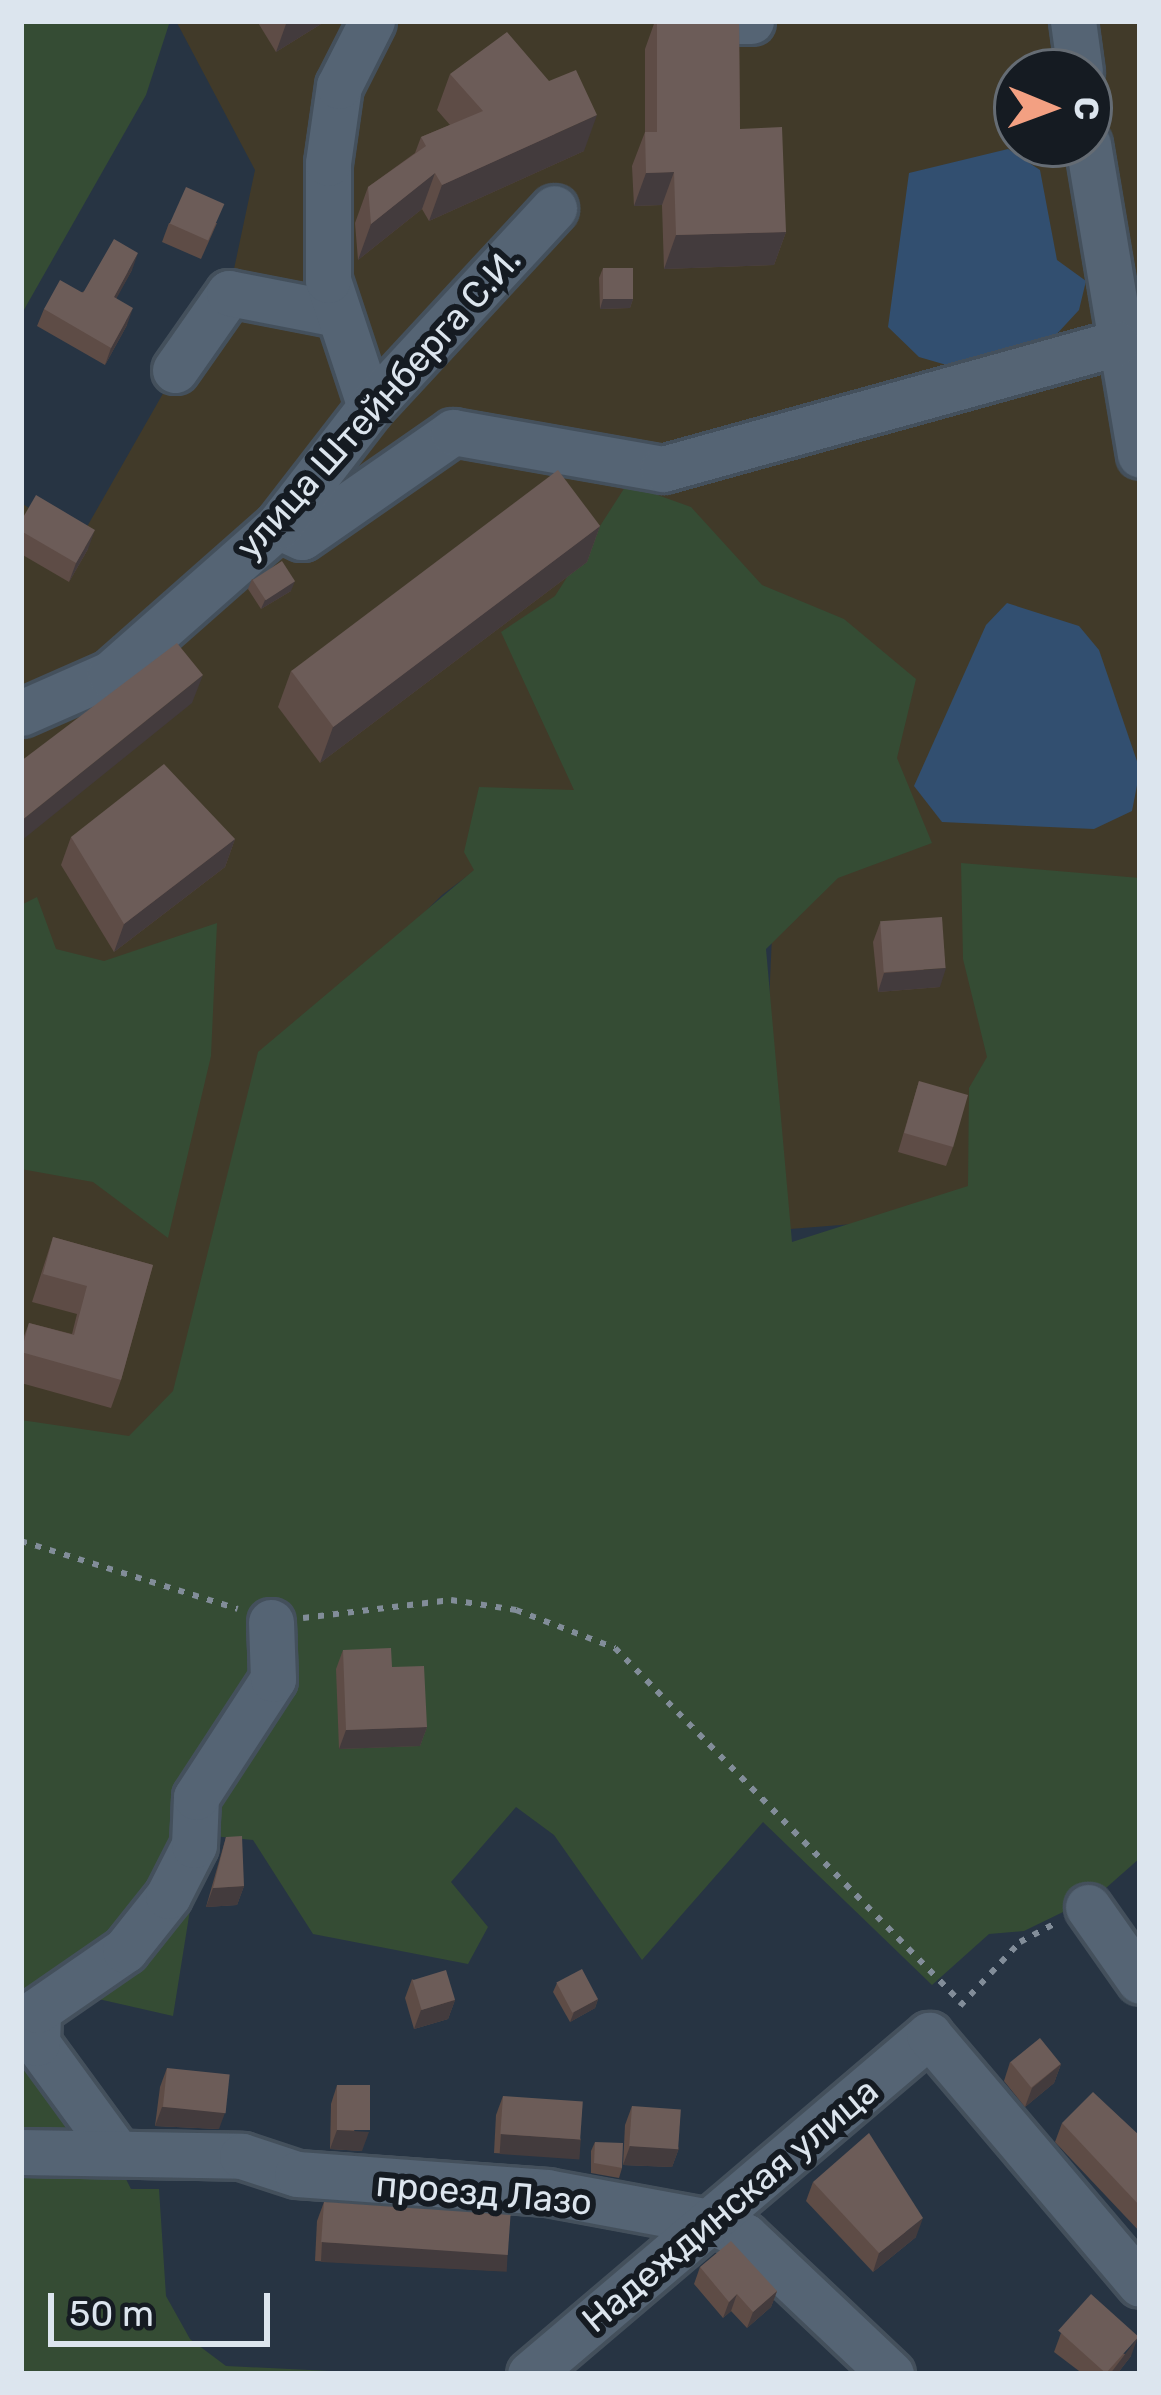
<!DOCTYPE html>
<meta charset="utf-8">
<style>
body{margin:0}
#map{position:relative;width:1161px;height:2395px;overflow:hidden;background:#273443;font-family:Rubik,sans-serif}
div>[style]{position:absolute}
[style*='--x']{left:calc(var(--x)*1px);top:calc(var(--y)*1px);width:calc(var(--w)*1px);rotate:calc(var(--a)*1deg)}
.medical>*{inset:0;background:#413a29}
.green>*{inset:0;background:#354c34}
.water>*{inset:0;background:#324f70}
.path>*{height:6px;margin-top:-3px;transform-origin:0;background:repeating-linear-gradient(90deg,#828d99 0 6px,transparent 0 15px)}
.roads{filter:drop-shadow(3px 0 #44505c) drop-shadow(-3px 0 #44505c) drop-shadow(0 3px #44505c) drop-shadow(0 -3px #44505c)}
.minor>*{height:45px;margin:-22.5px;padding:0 22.5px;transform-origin:22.5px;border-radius:22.5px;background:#556474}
.wall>*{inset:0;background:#5e4c46}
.shaded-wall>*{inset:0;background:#433b3d;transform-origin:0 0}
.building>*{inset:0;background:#6c5c58;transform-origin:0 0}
span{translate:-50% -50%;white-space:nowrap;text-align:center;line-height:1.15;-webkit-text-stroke:12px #151b22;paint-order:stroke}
.street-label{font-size:36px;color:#dce5ee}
.frame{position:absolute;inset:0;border:24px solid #dce5ee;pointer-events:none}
.north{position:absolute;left:993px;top:48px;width:120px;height:120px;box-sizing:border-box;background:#151b22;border:3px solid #656c74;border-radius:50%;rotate:91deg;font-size:33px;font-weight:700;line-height:48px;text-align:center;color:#dce5ee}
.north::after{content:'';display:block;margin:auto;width:42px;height:54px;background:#f3a082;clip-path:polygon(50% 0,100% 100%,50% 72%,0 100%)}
.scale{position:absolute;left:48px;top:2293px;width:222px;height:54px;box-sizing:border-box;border:6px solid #dce5ee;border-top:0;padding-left:15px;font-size:36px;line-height:42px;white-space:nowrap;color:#dce5ee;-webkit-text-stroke:9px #151b22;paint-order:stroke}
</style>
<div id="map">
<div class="medical">
<i style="clip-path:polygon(evenodd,176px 21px,1140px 21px,1140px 1397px,1017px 1211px,790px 1229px,767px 1047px,773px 914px,686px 712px,442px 895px,253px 1083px,191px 1435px,21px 1453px,21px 503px,80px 539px,234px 269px,255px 170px,176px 21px,1017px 72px,1089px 72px,1089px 144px,1017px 144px,1017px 72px)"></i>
</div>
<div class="green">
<i style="clip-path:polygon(21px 21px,170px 21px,146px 95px,21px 315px)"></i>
<i style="clip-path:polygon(627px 484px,691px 507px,762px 585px,844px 619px,916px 679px,897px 758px,932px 843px,838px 878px,766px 949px,792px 1242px,968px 1186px,969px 1088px,987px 1057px,963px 959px,961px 863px,1140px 878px,1140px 1858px,1098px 1895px,1024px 1931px,989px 1934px,932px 1985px,763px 1822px,642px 1960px,554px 1835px,516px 1807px,451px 1882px,488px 1927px,468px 1964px,313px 1934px,253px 1840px,202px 1835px,173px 2016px,72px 1993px,45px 2018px,131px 2189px,159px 2189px,166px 2296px,190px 2339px,226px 2366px,389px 2374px,21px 2374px,21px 1420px,129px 1436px,173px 1391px,258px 1052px,474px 870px,464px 852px,479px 787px,574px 790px,501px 632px,555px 596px)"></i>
<i style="clip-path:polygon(37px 897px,56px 949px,104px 961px,217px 923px,211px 1056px,168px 1238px,93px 1182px,21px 1169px,21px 905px)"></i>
</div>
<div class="water">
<i style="clip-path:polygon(1008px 149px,1040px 170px,1057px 260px,1086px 281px,1079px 310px,1054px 337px,950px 366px,919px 357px,888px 327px,909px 173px)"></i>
<i style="clip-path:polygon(1007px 603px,1079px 626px,1099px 650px,1140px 770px,1132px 811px,1094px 829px,942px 822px,914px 786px,986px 625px)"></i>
</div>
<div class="path">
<i style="--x:21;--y:1541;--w:227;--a:17.4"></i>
<i style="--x:303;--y:1618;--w:149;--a:-6.9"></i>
<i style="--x:451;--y:1600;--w:66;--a:8.7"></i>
<i style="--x:516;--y:1610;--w:106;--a:21"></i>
<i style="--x:615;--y:1648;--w:497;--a:45.7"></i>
<i style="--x:960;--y:2006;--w:88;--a:-46.8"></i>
<i style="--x:1020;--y:1942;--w:43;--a:-27.8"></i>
</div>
<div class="roads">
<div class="minor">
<i style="--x:712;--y:21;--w:39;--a:0"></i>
<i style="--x:1073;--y:21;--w:51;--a:82.2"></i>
<i style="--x:1088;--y:144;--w:315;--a:80.5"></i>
<i style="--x:175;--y:370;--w:94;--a:-55"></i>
<i style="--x:229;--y:293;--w:110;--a:11"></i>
<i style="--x:370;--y:407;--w:134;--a:-108.3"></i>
<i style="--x:328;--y:280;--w:117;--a:-90"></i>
<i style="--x:328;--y:163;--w:78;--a:-81.9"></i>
<i style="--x:339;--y:86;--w:73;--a:-63.1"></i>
<i style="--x:278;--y:526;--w:26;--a:25"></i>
<i style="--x:302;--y:537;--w:184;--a:-34.8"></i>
<i style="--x:453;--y:432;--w:213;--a:10"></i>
<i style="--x:663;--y:469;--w:470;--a:-15.5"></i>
<i style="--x:21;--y:713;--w:97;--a:-23.7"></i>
<i style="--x:110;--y:674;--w:224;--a:-41.4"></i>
<i style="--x:278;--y:526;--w:150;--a:-52.3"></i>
<i style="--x:370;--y:407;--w:271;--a:-47.2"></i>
<i style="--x:1088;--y:1907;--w:90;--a:54.9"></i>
<i style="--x:112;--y:2146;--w:127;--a:-126.1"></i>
<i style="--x:37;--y:2043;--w:33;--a:-88"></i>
<i style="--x:38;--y:2010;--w:106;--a:-34.6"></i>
<i style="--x:125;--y:1950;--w:69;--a:-51.5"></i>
<i style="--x:168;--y:1896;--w:57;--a:-63"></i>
<i style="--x:194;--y:1845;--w:48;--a:-87.6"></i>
<i style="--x:196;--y:1797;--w:141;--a:-56.9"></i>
<i style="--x:273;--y:1679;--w:57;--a:-92"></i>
<i style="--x:21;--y:2152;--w:221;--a:1"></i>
<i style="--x:242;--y:2156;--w:58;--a:18.1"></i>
<i style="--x:297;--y:2174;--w:251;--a:4.1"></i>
<i style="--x:547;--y:2192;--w:170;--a:10.5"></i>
<i style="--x:714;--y:2223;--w:34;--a:23"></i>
<i style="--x:745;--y:2236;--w:201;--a:43.4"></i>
<i style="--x:530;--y:2374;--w:524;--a:-40.35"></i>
<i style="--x:929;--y:2035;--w:326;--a:49.7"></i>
</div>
</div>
<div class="wall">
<i style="clip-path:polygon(257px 21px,322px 21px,321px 24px,276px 52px)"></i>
<i style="clip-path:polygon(655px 21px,739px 21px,740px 129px,786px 232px,774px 265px,664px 269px,662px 205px,634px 206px,632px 166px,645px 132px,645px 49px)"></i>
<i style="clip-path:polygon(450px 74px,584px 151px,429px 221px,422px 209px,358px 260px,355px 223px,368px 187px,415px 153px,421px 137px,450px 125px,437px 110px)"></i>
<i style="clip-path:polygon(169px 223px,217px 223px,201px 259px,162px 242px)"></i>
<i style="clip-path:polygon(603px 268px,633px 299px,630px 308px,600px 309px,599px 278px)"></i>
<i style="clip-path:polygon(132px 270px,116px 298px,127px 325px,105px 365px,37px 326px,44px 309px)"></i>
<i style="clip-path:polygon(21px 521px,88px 549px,69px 582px,21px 554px)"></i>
<i style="clip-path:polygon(600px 526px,587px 562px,320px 763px,278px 707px,291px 671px)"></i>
<i style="clip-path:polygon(252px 579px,291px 591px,261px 609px,248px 589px)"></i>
<i style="clip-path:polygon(71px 837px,235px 839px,225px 867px,114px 952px,61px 865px)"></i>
<i style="clip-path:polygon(880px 923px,940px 987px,878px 992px,873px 942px)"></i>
<i style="clip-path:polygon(919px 1081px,953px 1147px,946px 1166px,898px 1152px)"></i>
<i style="clip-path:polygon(53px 1237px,153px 1265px,121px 1380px,111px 1408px,21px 1383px,21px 1344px,29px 1323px,72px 1334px,77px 1314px,32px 1302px)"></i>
<i style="clip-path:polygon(343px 1650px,392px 1667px,427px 1727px,420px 1746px,339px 1749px,336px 1669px)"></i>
<i style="clip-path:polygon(226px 1837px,244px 1886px,237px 1905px,206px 1907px)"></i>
<i style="clip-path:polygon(412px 1979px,455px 2000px,448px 2019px,414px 2029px,405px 1998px)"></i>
<i style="clip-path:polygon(557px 1983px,598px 1999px,595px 2008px,570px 2022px,553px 1992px)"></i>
<i style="clip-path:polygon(1010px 2062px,1061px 2064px,1054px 2083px,1025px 2107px,1004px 2081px)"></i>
<i style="clip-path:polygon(167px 2068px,219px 2129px,155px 2126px,160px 2087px)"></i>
<i style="clip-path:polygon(337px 2085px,362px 2151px,330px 2149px,331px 2104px)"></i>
<i style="clip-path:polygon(503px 2096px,581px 2139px,574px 2158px,494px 2153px,496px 2115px)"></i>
<i style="clip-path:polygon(632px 2106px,679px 2148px,672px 2167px,623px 2165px,625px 2125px)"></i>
<i style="clip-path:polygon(1062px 2123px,1140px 2136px,1140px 2232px,1055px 2142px)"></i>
<i style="clip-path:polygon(595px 2142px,622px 2168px,619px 2178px,591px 2173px,591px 2151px)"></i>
<i style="clip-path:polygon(813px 2182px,916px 2237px,873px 2272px,806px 2201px)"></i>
<i style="clip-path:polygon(324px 2202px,501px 2271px,315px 2261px,317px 2221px)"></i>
<i style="clip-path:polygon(700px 2267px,777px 2291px,771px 2307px,747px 2328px,731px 2311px,723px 2318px,694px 2284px)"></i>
<i style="clip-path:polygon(1061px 2333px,1131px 2356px,1117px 2374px,1083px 2374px,1054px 2352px)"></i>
</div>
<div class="shaded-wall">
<i style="clip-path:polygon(290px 21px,322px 21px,321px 24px,276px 52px,286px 24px)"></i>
<i style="clip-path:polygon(597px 115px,584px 151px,429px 221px,442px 185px)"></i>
<i style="clip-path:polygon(674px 172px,662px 205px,634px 206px,646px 173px)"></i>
<i style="clip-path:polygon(435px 173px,422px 209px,358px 260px,371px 224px)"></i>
<i style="clip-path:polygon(786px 232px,774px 265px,664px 269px,676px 235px)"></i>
<i style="clip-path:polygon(138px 253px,132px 270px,108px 314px,114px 297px)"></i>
<i style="clip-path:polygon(603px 299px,633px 299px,630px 308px,600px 309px)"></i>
<i style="clip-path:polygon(133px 308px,127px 325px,105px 365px,111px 348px)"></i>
<i style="clip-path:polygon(600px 526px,587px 562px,320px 763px,333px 727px)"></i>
<i style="clip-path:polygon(95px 530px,88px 549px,69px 582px,76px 563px)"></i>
<i style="clip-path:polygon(295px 581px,291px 591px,261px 609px,265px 600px)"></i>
<i style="clip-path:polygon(203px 675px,192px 703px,21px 841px,21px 821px)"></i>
<i style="clip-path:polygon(235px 839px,225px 867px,114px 952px,124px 924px)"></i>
<i style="clip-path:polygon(946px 968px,940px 987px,878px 992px,884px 973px)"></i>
<i style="clip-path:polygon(427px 1727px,420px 1746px,339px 1749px,346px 1730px)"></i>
<i style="clip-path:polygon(244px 1886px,237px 1905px,206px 1907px,213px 1888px)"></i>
<i style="clip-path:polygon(598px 1999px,595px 2008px,570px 2022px,574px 2012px)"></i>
<i style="clip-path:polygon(455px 2000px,448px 2019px,414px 2029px,421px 2010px)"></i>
<i style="clip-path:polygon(1061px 2064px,1054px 2083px,1025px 2107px,1032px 2088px)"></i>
<i style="clip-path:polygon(162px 2107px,226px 2110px,219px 2129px,155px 2126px)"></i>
<i style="clip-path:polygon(337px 2130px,369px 2132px,362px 2151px,330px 2149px)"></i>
<i style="left:501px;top:2134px;width:80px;height:20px;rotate:4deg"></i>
<i style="clip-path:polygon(630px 2146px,679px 2148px,672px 2167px,623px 2165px)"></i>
<i style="clip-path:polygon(923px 2218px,916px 2237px,873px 2272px,879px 2253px)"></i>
<i style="left:322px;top:2242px;width:186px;height:20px;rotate:3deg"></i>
<i style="clip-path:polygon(777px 2291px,771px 2307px,747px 2328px,753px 2312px)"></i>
<i style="clip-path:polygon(737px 2294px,731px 2311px,723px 2318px,729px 2302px)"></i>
<i style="clip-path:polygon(1138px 2337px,1131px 2356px,1117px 2374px,1110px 2374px)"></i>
</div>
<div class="building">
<i style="clip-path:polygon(657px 21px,739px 21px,740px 129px,782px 127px,786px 232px,676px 235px,674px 172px,646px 173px,645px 132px,657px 132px)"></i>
<i style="clip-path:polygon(507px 32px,549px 81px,576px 70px,597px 115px,442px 185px,435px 173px,371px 224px,368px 187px,426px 146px,421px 137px,483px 111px,450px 74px)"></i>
<i style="left:186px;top:187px;width:42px;height:40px;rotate:24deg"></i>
<i style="clip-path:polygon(114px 239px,138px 253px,114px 297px,133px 308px,111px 348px,44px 309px,60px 280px,83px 293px)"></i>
<i style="left:603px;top:268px;width:30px;height:31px"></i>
<i style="left:558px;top:470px;width:70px;height:334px;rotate:53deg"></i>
<i style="clip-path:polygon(36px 495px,95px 530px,76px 563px,21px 531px,21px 521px)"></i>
<i style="left:282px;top:561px;width:24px;height:35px;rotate:57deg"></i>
<i style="clip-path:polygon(177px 643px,203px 675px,21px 821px,21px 761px)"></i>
<i style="clip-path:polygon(164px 764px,235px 839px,124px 924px,71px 837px)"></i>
<i style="left:942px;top:917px;width:51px;height:62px;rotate:86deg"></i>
<i style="left:919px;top:1081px;width:51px;height:54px;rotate:16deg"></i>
<i style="clip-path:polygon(53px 1237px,153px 1265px,121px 1380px,21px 1352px,29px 1323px,74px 1335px,87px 1286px,43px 1274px)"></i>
<i style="clip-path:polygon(391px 1648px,392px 1667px,424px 1666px,427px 1727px,346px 1730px,343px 1650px)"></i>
<i style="clip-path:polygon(242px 1836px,244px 1886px,213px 1888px,226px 1837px)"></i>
<i style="left:582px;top:1969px;width:34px;height:29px;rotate:62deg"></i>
<i style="left:446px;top:1970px;width:31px;height:35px;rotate:73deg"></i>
<i style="left:1040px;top:2038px;width:33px;height:38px;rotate:51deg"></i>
<i style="left:167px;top:2068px;width:63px;height:39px;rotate:6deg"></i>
<i style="left:337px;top:2085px;width:33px;height:45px"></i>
<i style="clip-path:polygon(1093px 2092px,1140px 2136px,1140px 2206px,1062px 2123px)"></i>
<i style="left:503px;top:2096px;width:80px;height:38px;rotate:4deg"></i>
<i style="left:632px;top:2106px;width:49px;height:40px;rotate:4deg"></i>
<i style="clip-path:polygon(869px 2133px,923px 2218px,879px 2253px,813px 2182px)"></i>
<i style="clip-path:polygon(595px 2142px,623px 2143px,622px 2168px,594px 2163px)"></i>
<i style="left:324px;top:2202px;width:187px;height:40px;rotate:4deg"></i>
<i style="clip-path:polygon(731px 2241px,777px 2291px,753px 2312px,737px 2294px,729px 2302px,700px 2267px)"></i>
<i style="left:1091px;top:2294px;width:64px;height:49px;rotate:42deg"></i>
</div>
<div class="street-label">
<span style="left:378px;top:403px;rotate:-48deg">улица Штейнберга С.И.</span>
<span style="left:484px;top:2193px;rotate:5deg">проезд Лазо</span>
<span style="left:730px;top:2205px;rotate:-40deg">Надеждинская улица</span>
</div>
<div class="frame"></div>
<div class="north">С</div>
<div class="scale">50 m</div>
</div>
